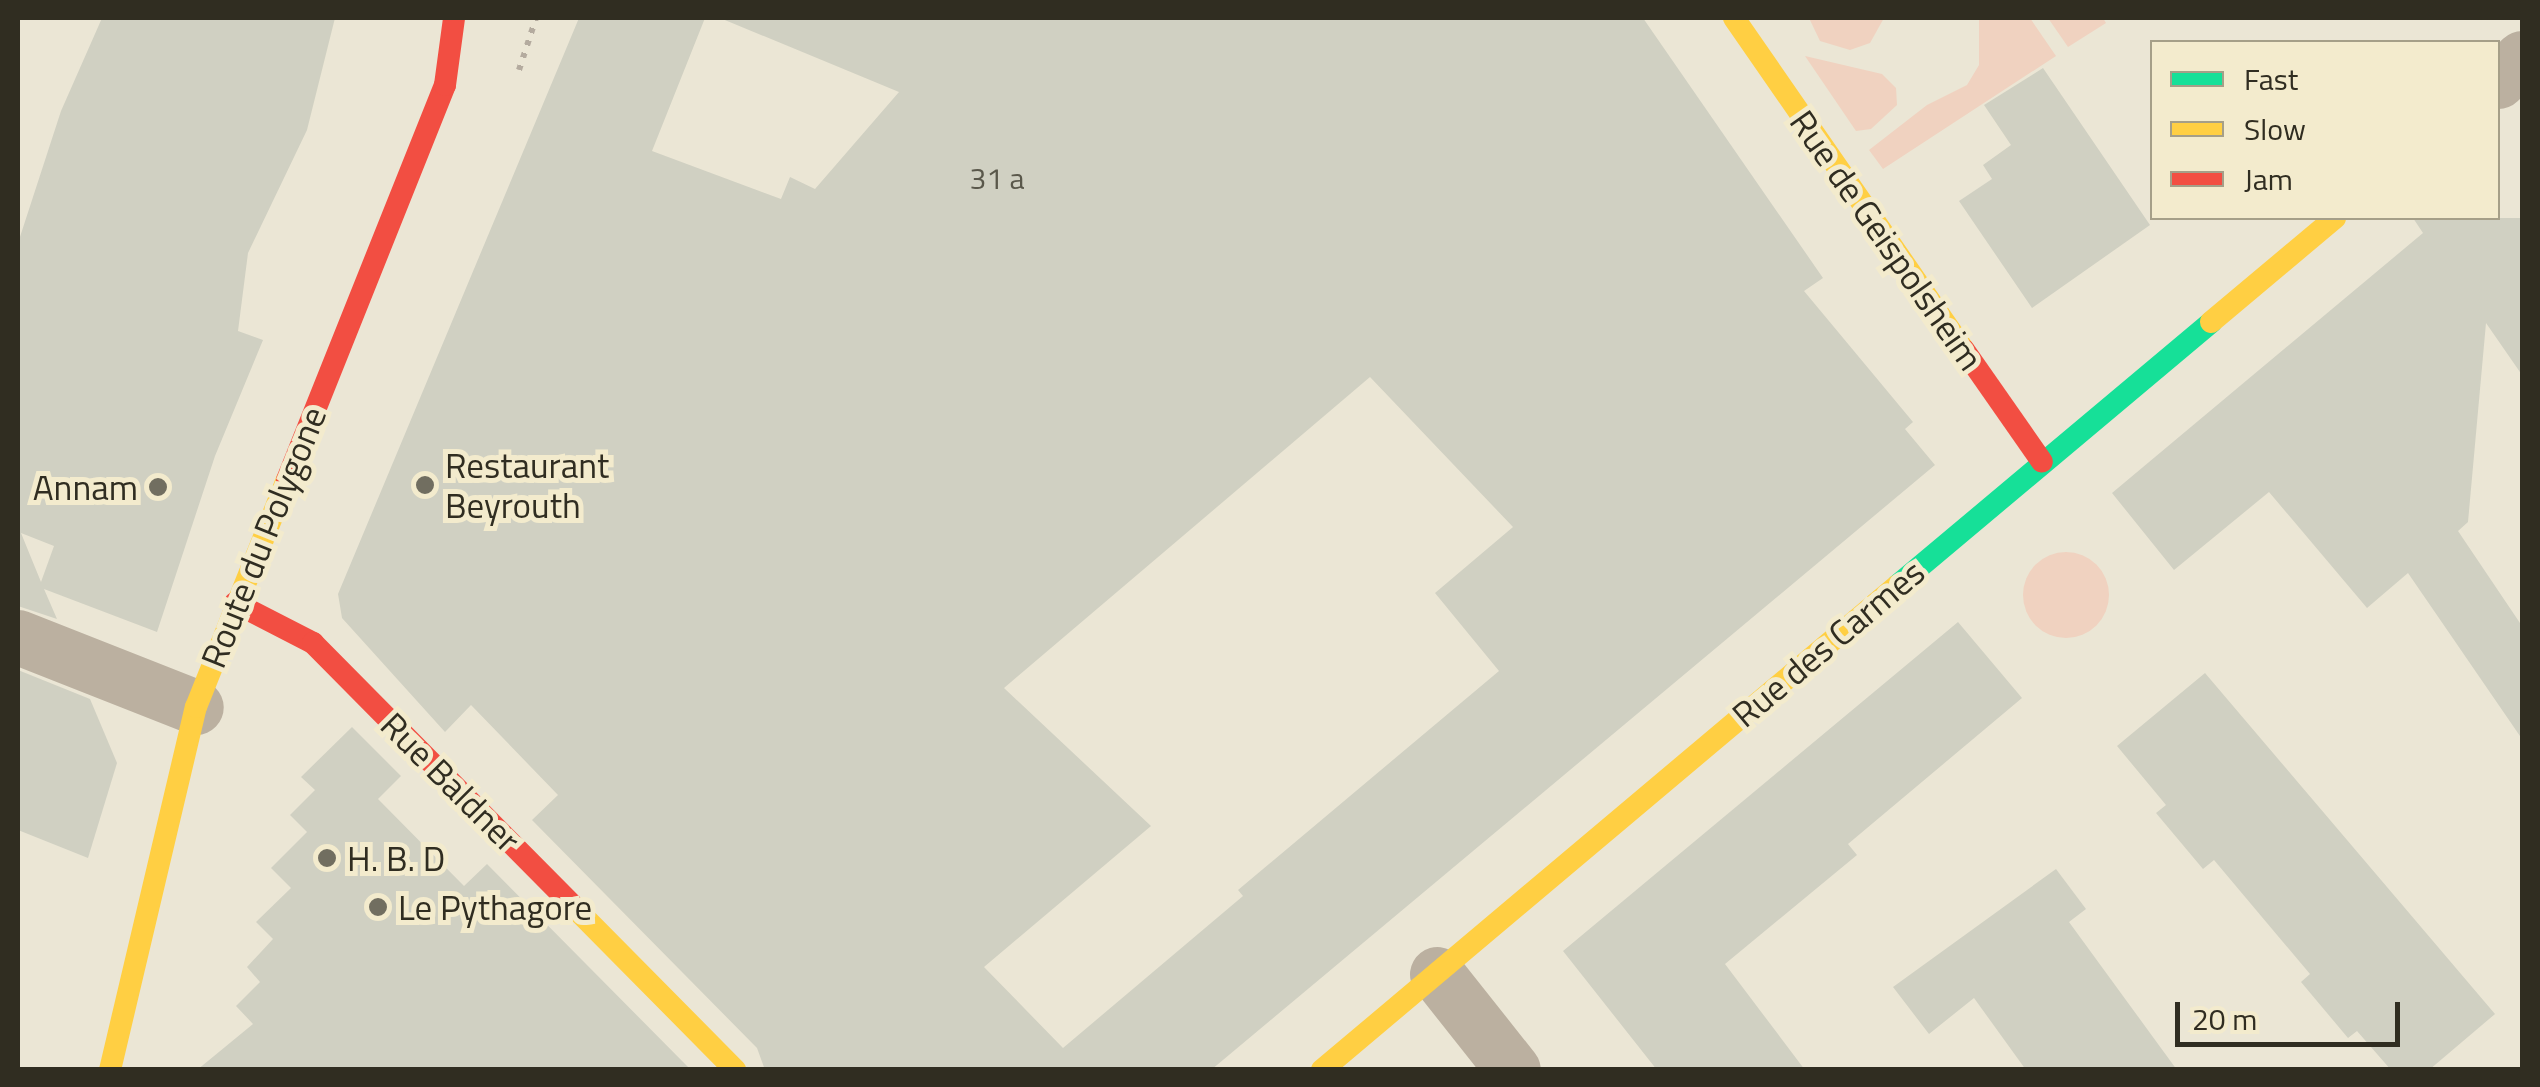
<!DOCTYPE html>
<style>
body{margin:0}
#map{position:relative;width:2540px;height:1087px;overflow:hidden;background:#ebe6d5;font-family:"Titillium Web",sans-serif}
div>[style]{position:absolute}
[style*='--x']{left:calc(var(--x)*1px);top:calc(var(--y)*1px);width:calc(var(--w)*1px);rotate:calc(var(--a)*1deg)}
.green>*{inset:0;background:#f0d2c0}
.round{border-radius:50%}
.building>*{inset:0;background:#d0d0c2}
.path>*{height:6px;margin-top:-3px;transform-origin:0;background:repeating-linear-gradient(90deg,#b4ab9f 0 5px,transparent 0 13px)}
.street>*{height:55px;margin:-27.5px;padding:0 27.5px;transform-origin:27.5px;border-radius:27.5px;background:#bbb0a0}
.fast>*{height:22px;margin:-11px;padding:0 11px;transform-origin:11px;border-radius:11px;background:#16e098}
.slow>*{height:22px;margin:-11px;padding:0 11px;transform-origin:11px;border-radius:11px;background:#ffcf43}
.jam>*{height:22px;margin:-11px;padding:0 11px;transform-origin:11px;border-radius:11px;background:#f24e42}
.dots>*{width:28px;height:28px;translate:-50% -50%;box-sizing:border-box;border:5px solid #f3ebcd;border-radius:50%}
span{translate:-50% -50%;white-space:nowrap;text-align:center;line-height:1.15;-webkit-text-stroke:10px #f3ebcd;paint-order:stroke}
.number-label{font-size:30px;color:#5a584b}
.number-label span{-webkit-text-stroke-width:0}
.street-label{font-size:35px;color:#302d21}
.poi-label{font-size:35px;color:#302d21}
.left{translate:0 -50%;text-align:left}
.right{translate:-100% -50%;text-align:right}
.frame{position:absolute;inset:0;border:20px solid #302d21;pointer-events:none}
.legend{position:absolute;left:2150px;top:40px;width:350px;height:180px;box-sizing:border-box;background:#f3ebcd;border:2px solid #a59f88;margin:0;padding:12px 18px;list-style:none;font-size:30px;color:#302d21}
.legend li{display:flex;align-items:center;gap:20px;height:50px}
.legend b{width:50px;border:2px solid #a59f88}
.scale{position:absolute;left:2175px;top:1002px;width:225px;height:45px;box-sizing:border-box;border:5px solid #302d21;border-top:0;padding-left:12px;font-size:30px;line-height:35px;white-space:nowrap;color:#302d21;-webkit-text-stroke:8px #f3ebcd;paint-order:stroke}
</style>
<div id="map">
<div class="green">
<i style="clip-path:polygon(1809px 18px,1884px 18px,1870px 43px,1850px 50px,1820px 41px)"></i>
<i style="clip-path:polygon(1979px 18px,2030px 18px,2056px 56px,1883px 169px,1869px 150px,1927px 105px,1967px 85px,1979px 65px)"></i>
<i style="clip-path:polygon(2048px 18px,2103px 18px,2106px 23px,2068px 47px)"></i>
<i style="clip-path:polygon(1805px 56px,1882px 74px,1896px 88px,1897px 105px,1871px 129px,1856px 131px)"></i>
<i class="round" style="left:2023px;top:552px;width:86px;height:86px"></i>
</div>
<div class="building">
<i style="clip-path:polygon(evenodd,102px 18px,335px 18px,307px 130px,248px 253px,238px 331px,263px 340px,215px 456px,157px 632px,44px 589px,57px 619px,18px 606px,18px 243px,61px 111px,102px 18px,21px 533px,54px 546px,41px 582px,21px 533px)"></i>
<i style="clip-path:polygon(evenodd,579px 18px,705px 18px,652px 151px,781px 199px,790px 177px,815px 189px,899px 92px,720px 18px,1643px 18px,1823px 278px,1804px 291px,1913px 422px,1905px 429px,1935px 465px,1211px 1070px,765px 1070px,757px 1048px,532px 820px,558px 795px,471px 705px,445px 732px,342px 618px,338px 594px,579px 18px,1370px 377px,1513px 527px,1435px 593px,1499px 671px,1238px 890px,1243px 896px,1063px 1048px,984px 967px,1151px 826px,1004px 688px,1370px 377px)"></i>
<i style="clip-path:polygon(2043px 68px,2150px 225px,2032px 308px,1959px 201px,1992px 179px,1983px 165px,2011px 145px,1984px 105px)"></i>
<i style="clip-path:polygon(2413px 218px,2522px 218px,2522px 375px,2486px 323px,2468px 522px,2458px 531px,2522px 626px,2522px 739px,2408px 573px,2367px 608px,2269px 492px,2174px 570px,2112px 493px,2423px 233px)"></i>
<i style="clip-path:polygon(1958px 622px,2022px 698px,1848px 844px,1857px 855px,1725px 964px,1805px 1070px,1657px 1070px,1563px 951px)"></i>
<i style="clip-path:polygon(18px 670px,90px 699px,117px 763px,88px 858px,18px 830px)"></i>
<i style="clip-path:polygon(2205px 673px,2495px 1014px,2429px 1070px,2391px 1070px,2357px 1031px,2348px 1038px,2301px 982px,2310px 974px,2214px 860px,2203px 869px,2156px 813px,2166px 805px,2117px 746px)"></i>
<i style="clip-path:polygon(352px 727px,401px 776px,378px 799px,464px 886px,487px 864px,691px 1070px,197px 1070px,253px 1024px,236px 1006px,260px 982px,247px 967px,273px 939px,256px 922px,291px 888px,271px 868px,307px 832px,290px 815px,315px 790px,301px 777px)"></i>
<i style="clip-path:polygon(2056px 869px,2086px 909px,2069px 922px,2177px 1070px,2026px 1070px,1974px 998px,1929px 1034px,1893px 987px)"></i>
</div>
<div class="path">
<i style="--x:519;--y:70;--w:55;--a:-71.9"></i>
</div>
<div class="street">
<i style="--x:2498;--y:81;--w:33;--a:-44"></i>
<i style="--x:18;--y:637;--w:191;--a:21.5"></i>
<i style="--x:1437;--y:974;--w:122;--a:51.6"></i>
</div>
<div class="fast">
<i style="--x:1898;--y:585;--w:409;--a:-40"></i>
</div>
<div class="slow">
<i style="--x:1734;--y:18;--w:404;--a:55.3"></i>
<i style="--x:2211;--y:322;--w:162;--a:-40"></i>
<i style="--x:572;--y:905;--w:232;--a:45.3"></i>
<i style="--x:110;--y:1070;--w:373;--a:-76.7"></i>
<i style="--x:196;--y:707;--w:245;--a:-68.2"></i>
<i style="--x:1322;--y:1070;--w:753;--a:-40.1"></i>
</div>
<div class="jam">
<i style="--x:1964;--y:350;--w:136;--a:55.1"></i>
<i style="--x:287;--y:480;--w:425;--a:-68.2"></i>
<i style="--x:445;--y:85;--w:68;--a:-82.3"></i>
<i style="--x:235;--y:603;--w:88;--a:27.1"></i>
<i style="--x:313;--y:643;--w:368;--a:45.3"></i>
</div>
<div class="dots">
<i style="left:425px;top:485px;background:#716e60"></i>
<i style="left:158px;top:487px;background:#716e60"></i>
<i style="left:327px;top:858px;background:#716e60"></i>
<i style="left:378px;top:907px;background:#716e60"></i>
</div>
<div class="number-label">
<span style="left:997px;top:178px">31 a</span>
</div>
<div class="street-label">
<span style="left:1887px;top:240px;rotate:55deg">Rue de Geispolsheim</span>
<span style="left:263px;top:537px;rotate:-68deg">Route du Polygone</span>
<span style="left:1828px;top:643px;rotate:-40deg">Rue des Carmes</span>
<span style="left:451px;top:782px;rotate:45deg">Rue Baldner</span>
</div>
<div class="poi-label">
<span class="left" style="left:445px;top:485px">Restaurant<br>Beyrouth</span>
<span class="right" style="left:138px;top:487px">Annam</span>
<span class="left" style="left:347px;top:858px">H. B. D</span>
<span class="left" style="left:398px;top:907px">Le Pythagore</span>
</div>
<div class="frame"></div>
<ul class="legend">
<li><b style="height:12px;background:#16e098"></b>Fast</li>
<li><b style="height:12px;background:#ffcf43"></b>Slow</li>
<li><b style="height:12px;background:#f24e42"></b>Jam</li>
</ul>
<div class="scale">20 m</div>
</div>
